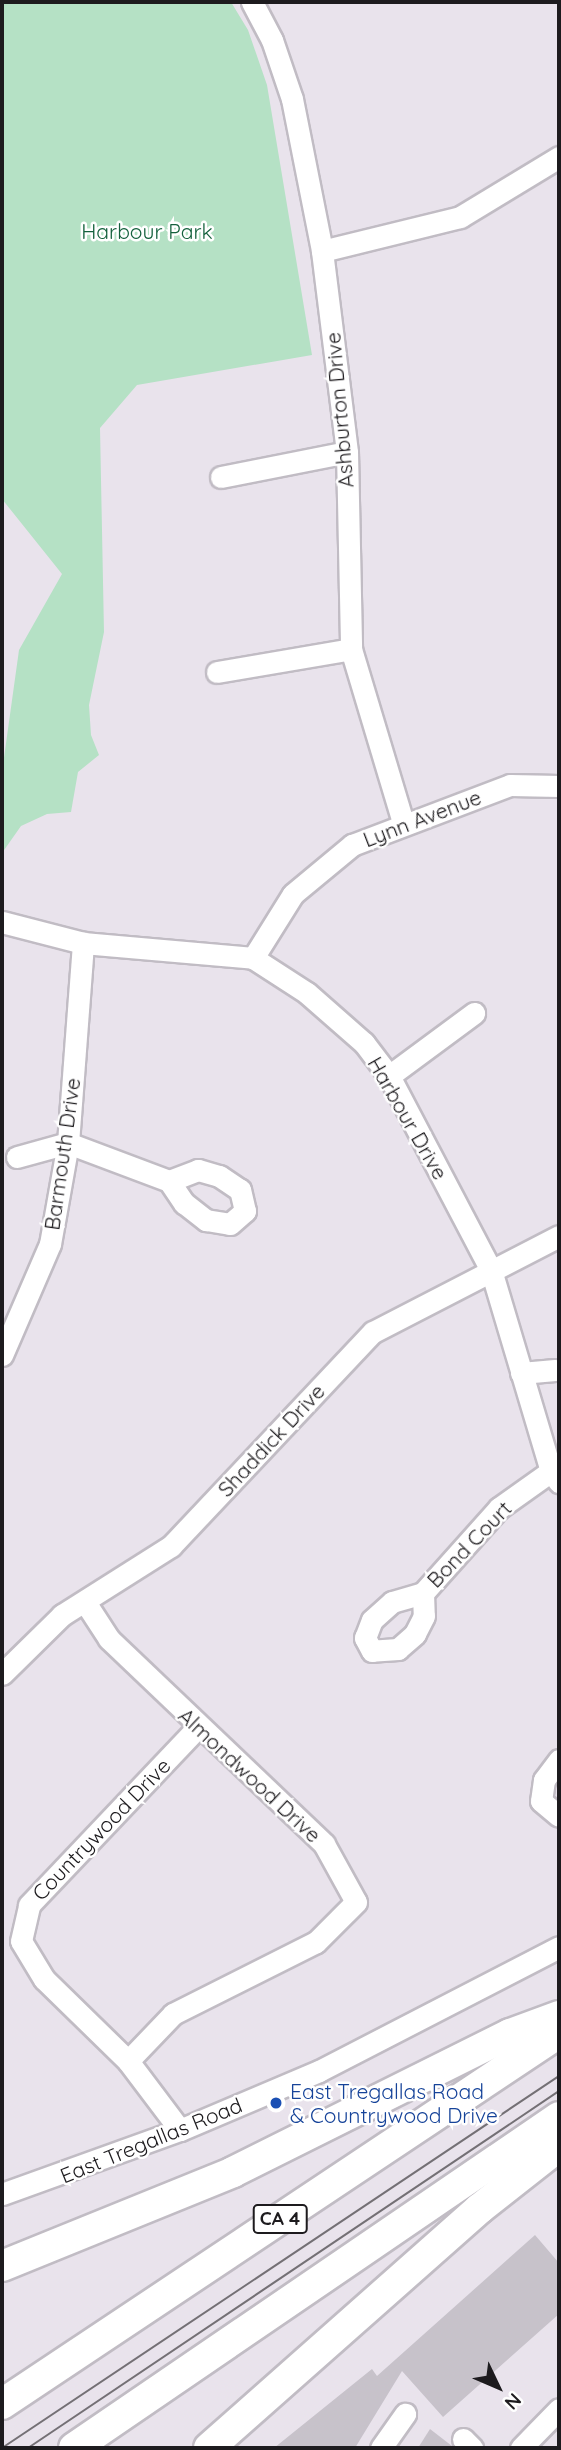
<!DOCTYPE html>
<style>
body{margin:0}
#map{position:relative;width:561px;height:2450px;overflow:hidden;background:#e9e3ec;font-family:Quicksand,sans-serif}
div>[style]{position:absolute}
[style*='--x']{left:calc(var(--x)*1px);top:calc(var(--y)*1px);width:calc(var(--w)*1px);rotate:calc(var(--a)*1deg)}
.green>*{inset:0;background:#b5e1c5}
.building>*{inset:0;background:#c7c2ca}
.roads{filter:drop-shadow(2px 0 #c1bcc4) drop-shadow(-2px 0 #c1bcc4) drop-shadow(0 2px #c1bcc4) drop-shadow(0 -2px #c1bcc4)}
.minor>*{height:21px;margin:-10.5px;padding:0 10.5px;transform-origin:10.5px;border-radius:10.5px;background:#fff}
.highway>*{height:30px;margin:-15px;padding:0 15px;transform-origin:15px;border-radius:15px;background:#fff}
.tram>*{height:2px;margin:-1px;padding:0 1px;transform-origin:1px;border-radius:1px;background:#747075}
.dots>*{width:19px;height:19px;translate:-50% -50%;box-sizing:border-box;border:4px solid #fff;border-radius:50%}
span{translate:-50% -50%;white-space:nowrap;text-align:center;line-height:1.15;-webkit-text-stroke:5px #fff;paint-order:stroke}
.shield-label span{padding:2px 5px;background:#fff;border:2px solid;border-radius:5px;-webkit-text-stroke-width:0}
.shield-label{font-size:19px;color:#1d1b1e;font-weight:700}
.park-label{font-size:21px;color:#14613d}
.street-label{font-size:21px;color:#1d1b1e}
.transit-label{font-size:21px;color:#164399}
.left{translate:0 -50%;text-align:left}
.frame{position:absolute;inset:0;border:4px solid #1d1b1e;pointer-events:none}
.north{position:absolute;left:463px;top:2352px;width:70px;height:70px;-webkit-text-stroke:5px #fff;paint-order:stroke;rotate:134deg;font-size:19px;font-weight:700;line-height:28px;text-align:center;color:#1d1b1e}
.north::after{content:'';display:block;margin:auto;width:24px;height:32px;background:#1d1b1e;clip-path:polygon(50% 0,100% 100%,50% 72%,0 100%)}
</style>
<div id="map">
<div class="green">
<i style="clip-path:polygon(2px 2px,231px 2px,248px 30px,267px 85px,312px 355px,137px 385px,100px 428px,104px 632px,89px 705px,91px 735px,99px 755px,78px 772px,71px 812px,47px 814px,21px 826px,2px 853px,2px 772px,19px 650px,62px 574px,2px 499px)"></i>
</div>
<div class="building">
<i style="clip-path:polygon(535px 2235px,559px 2263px,559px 2314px,443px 2417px,402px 2371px,355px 2448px,274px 2448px,372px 2369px,377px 2376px)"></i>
<i style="clip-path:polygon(430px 2429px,452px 2446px,454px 2448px,418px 2448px)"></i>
</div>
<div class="roads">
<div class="minor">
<i style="--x:252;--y:2;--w:43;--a:62.2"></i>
<i style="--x:272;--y:40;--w:62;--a:71.3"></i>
<i style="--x:292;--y:99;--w:155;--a:78.8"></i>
<i style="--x:322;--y:251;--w:203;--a:82.9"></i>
<i style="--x:347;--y:452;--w:197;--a:88.8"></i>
<i style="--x:351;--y:649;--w:181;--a:73.3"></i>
<i style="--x:322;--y:251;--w:142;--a:-13.8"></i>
<i style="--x:460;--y:217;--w:116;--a:-31.2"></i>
<i style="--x:221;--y:477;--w:128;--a:-11.2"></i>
<i style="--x:217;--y:672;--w:136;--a:-9.7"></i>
<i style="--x:2;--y:922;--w:84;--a:14.5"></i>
<i style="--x:83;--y:943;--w:171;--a:5"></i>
<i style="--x:253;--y:958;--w:64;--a:32.9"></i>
<i style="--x:307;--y:993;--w:76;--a:41.3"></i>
<i style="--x:364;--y:1043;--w:41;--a:52.9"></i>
<i style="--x:389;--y:1076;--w:219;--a:62.3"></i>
<i style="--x:491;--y:1270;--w:210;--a:73.4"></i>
<i style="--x:551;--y:1471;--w:14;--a:54"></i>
<i style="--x:253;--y:958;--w:75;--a:-58"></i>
<i style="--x:293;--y:894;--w:77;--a:-39.7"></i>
<i style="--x:352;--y:845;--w:169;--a:-20.8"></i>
<i style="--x:510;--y:785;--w:49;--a:1.2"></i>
<i style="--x:389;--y:1076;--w:106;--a:-36.5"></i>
<i style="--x:17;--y:1157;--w:53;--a:-15.4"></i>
<i style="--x:68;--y:1143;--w:108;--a:20.6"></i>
<i style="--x:169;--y:1181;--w:27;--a:56"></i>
<i style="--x:184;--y:1203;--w:28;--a:38"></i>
<i style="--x:206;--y:1220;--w:24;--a:9"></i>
<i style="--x:230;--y:1224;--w:20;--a:-41"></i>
<i style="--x:245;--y:1211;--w:22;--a:-103"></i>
<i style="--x:240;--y:1190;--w:25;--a:-146"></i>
<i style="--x:219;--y:1176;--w:22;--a:-164"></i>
<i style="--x:198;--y:1170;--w:31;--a:159"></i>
<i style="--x:2;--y:1355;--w:121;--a:-66.6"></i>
<i style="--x:50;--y:1244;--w:103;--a:-79.9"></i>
<i style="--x:68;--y:1143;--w:201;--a:-85.7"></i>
<i style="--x:521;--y:1373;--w:34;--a:-5"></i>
<i style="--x:423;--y:1593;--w:23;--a:88"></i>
<i style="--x:424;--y:1616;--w:20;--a:117"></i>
<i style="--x:415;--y:1634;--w:23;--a:139"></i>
<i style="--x:398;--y:1649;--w:26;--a:176"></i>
<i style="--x:372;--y:1651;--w:15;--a:-118"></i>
<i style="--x:365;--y:1638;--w:19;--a:-69"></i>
<i style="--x:372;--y:1620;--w:27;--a:-42"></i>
<i style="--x:392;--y:1602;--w:32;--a:-16"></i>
<i style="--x:423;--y:1593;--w:114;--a:-48.2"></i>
<i style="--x:499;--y:1508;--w:64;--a:-35.4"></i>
<i style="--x:85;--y:1602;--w:44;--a:57"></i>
<i style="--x:109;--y:1639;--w:297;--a:43.6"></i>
<i style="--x:324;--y:1844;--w:66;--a:61.1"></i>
<i style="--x:356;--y:1902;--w:57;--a:135"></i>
<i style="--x:316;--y:1942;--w:160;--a:153.3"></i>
<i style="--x:173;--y:2014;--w:65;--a:133.8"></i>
<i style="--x:2;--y:1674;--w:84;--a:-44.5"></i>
<i style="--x:62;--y:1615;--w:129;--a:-32.3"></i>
<i style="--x:171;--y:1546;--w:294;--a:-46.7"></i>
<i style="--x:373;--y:1332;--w:209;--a:-27.3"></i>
<i style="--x:559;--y:1760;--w:25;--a:127"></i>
<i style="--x:544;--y:1780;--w:21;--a:98"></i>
<i style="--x:541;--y:1801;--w:23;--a:40"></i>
<i style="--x:180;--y:2130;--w:86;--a:-127"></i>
<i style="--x:128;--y:2061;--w:117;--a:-135.7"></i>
<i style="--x:44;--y:1979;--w:44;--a:-121.2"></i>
<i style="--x:21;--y:1941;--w:37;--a:-77"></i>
<i style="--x:29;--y:1905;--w:245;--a:-46.5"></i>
<i style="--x:2;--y:2194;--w:189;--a:-19.8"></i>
<i style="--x:180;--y:2130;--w:151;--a:-23"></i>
<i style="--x:319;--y:2071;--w:270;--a:-27.3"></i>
<i style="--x:463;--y:2439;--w:13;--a:45"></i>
<i style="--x:381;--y:2448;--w:42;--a:-54.8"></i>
<i style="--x:521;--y:2448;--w:54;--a:-45.7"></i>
</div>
<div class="highway">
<i style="--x:2;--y:2266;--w:249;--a:-22.1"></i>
<i style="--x:233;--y:2172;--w:309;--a:-26.5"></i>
<i style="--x:510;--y:2034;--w:52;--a:-20.2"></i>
<i style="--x:2;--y:2404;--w:669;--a:-33.67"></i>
<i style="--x:74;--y:2448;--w:587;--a:-34.31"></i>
<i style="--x:209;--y:2448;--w:361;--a:-41.5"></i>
<i style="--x:479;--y:2209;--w:102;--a:-38.2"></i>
</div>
</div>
<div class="tram">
<i style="--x:2;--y:2448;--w:670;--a:-33.74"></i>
<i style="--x:28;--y:2448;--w:640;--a:-33.91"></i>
</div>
<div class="dots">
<i style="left:276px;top:2103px;background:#1a4fb4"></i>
</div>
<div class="shield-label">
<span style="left:280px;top:2219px">CA 4</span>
</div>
<div class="park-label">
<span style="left:147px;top:231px">Harbour Park</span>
</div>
<div class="street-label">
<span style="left:339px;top:410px;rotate:-95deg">Ashburton Drive</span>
<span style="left:422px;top:818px;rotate:-21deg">Lynn Avenue</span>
<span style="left:408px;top:1118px;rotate:60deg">Harbour Drive</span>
<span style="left:62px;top:1154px;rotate:-82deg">Barmouth Drive</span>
<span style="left:271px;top:1440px;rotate:-47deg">Shaddick Drive</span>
<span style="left:469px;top:1544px;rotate:-46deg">Bond Court</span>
<span style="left:250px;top:1775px;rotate:43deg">Almondwood Drive</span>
<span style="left:101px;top:1829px;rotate:-46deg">Countrywood Drive</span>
<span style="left:151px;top:2140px;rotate:-22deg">East Tregallas Road</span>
</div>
<div class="transit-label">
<span class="left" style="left:290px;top:2103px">East Tregallas Road<br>&amp; Countrywood Drive</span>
</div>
<div class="frame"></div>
<div class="north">N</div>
</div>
